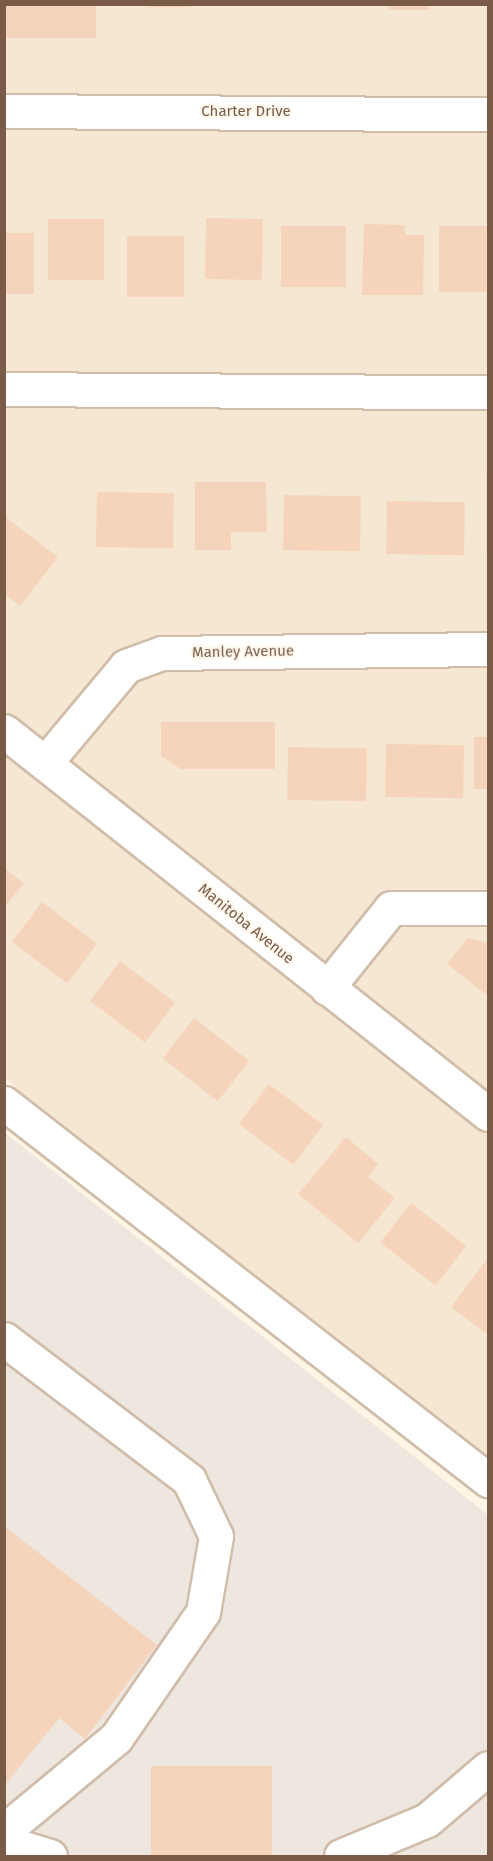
<!DOCTYPE html>
<style>
body{margin:0}
#map{position:relative;width:493px;height:1861px;overflow:hidden;background:#fef5e5;font-family:"Fira Sans",sans-serif}
div>[style]{position:absolute}
[style*='--x']{left:calc(var(--x)*1px);top:calc(var(--y)*1px);width:calc(var(--w)*1px);rotate:calc(var(--a)*1deg)}
.residential>*{inset:0;background:#f6e7d3}
.industrial>*{inset:0;background:#ede7df}
.building>*{inset:0;background:#f5d4bb;transform-origin:0 0}
.roads{filter:drop-shadow(2px 0 #d0bdaa) drop-shadow(-2px 0 #d0bdaa) drop-shadow(0 2px #d0bdaa) drop-shadow(0 -2px #d0bdaa)}
.minor>*{height:33px;margin:-16.5px;padding:0 16.5px;transform-origin:16.5px;border-radius:16.5px;background:#fff}
span{translate:-50% -50%;white-space:nowrap;text-align:center;line-height:1.15;-webkit-text-stroke:4.5px #fff8ed;paint-order:stroke}
.street-label{font-size:15px;color:#795b48}
.frame{position:absolute;inset:0;border:6px solid #795b48;pointer-events:none}
</style>
<div id="map">
<div class="residential">
<i style="clip-path:polygon(4px 5px,488px 5px,488px 1458px,5px 1079px)"></i>
</div>
<div class="industrial">
<i style="clip-path:polygon(4px 1132px,488px 1515px,488px 1856px,5px 1856px)"></i>
</div>
<div class="building">
<i style="left:4px;top:4px;width:92px;height:34px"></i>
<i style="left:149px;top:5px;width:42px;height:2px"></i>
<i style="left:389px;top:5px;width:40px;height:5px"></i>
<i style="left:206px;top:218px;width:57px;height:61px;rotate:1deg"></i>
<i style="left:48px;top:219px;width:56px;height:61px"></i>
<i style="clip-path:polygon(364px 224px,405px 225px,405px 235px,424px 235px,423px 295px,362px 295px)"></i>
<i style="left:281px;top:226px;width:65px;height:61px"></i>
<i style="left:439px;top:226px;width:49px;height:66px"></i>
<i style="left:4px;top:233px;width:30px;height:61px"></i>
<i style="left:127px;top:236px;width:57px;height:61px"></i>
<i style="left:486px;top:470px;width:2px;height:80px"></i>
<i style="clip-path:polygon(195px 482px,266px 482px,267px 532px,231px 532px,231px 550px,195px 550px)"></i>
<i style="left:97px;top:492px;width:77px;height:55px;rotate:1deg"></i>
<i style="left:284px;top:495px;width:77px;height:55px;rotate:1deg"></i>
<i style="left:387px;top:501px;width:78px;height:53px;rotate:1deg"></i>
<i style="clip-path:polygon(5px 517px,58px 557px,20px 606px,5px 594px)"></i>
<i style="clip-path:polygon(161px 722px,275px 722px,275px 769px,181px 769px,161px 756px)"></i>
<i style="left:474px;top:737px;width:14px;height:52px"></i>
<i style="left:386px;top:744px;width:78px;height:53px;rotate:1deg"></i>
<i style="left:288px;top:747px;width:79px;height:53px;rotate:1deg"></i>
<i style="clip-path:polygon(4px 868px,24px 883px,4px 908px)"></i>
<i style="left:42px;top:902px;width:69px;height:50px;rotate:37deg"></i>
<i style="clip-path:polygon(468px 938px,488px 943px,488px 996px,447px 964px)"></i>
<i style="left:120px;top:961px;width:69px;height:50px;rotate:37deg"></i>
<i style="left:194px;top:1018px;width:70px;height:51px;rotate:38deg"></i>
<i style="left:269px;top:1084px;width:68px;height:50px;rotate:37deg"></i>
<i style="clip-path:polygon(346px 1137px,378px 1164px,368px 1177px,395px 1198px,358px 1243px,298px 1194px)"></i>
<i style="left:411px;top:1203px;width:70px;height:50px;rotate:38deg"></i>
<i style="clip-path:polygon(488px 1258px,488px 1335px,451px 1307px)"></i>
<i style="clip-path:polygon(4px 1526px,157px 1645px,85px 1739px,59px 1718px,4px 1786px)"></i>
<i style="left:151px;top:1766px;width:121px;height:90px"></i>
</div>
<div class="roads">
<div class="minor">
<i style="--x:4;--y:111;--w:484;--a:0.4"></i>
<i style="--x:4;--y:389;--w:484;--a:0.4"></i>
<i style="--x:4;--y:731;--w:617;--a:38.36"></i>
<i style="--x:45;--y:763;--w:126;--a:-50.1"></i>
<i style="--x:126;--y:666;--w:38;--a:-20"></i>
<i style="--x:162;--y:653;--w:326;--a:-0.7"></i>
<i style="--x:327;--y:988;--w:102;--a:-51.3"></i>
<i style="--x:391;--y:908;--w:97;--a:0"></i>
<i style="--x:4;--y:1103;--w:614;--a:37.92"></i>
<i style="--x:4;--y:1339;--w:233;--a:37.3"></i>
<i style="--x:189;--y:1480;--w:62;--a:64.3"></i>
<i style="--x:216;--y:1536;--w:77;--a:99.7"></i>
<i style="--x:203;--y:1612;--w:153;--a:124.6"></i>
<i style="--x:116;--y:1738;--w:146;--a:140.3"></i>
<i style="--x:4;--y:1842;--w:48;--a:16.9"></i>
<i style="--x:341;--y:1856;--w:93;--a:-22.7"></i>
<i style="--x:427;--y:1820;--w:80;--a:-40.4"></i>
</div>
</div>
<div class="street-label">
<span style="left:246px;top:112px">Charter Drive</span>
<span style="left:243px;top:652px;rotate:-1deg">Manley Avenue</span>
<span style="left:246px;top:924px;rotate:39deg">Manitoba Avenue</span>
</div>
<div class="frame"></div>
</div>
